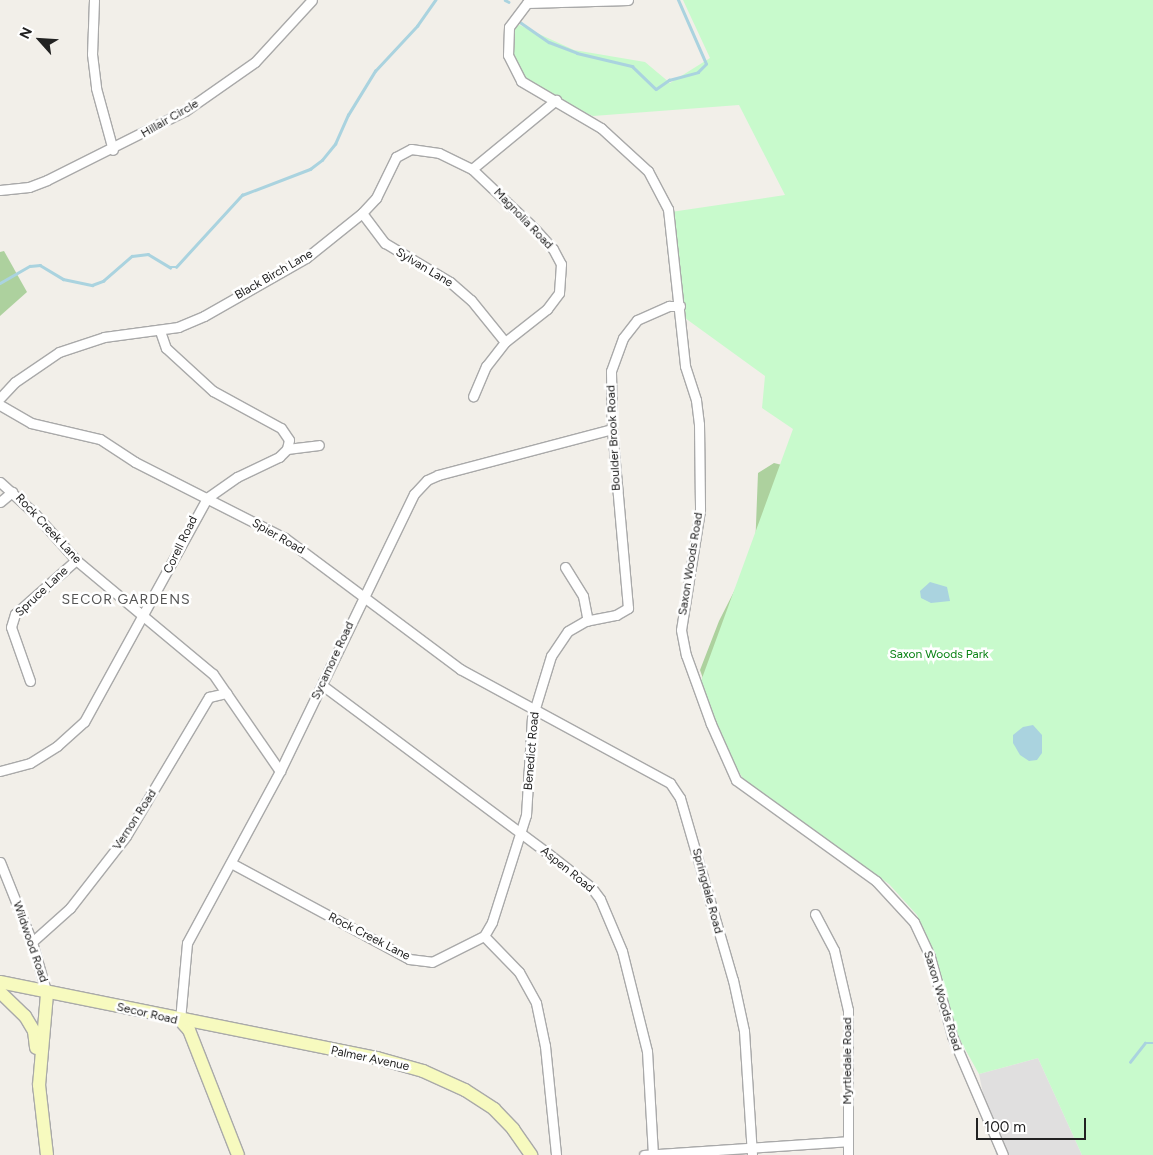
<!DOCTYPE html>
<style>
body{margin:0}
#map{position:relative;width:1153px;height:1155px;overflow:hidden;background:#f2efe9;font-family:Figtree,sans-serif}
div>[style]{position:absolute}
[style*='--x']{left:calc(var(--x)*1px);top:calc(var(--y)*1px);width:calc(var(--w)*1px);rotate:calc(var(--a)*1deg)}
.residential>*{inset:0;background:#e0dfdf}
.forest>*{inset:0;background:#add19e}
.park>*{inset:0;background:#c8facc}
.water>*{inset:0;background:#aad3df}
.stream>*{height:2.5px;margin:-1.25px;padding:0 1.25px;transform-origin:1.25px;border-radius:1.25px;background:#aad3df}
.roads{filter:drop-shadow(1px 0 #a9a9a9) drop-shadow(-1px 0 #a9a9a9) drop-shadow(0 1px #a9a9a9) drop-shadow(0 -1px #a9a9a9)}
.street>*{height:9px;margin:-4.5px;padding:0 4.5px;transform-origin:4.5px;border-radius:4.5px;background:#fff}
.secondary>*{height:12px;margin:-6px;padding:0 6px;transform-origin:6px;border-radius:6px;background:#f7fabf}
span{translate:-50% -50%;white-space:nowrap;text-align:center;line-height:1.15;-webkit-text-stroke:5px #fff;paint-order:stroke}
.street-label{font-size:12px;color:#222}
.park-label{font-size:12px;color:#0c8416}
.neighbourhood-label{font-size:14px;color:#555;letter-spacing:1px}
.north{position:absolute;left:15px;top:15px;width:50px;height:50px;-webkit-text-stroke:4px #fff;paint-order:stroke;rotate:296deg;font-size:14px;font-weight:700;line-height:20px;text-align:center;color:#222}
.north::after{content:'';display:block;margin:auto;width:18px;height:22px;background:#222;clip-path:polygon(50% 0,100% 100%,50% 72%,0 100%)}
.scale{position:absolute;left:976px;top:1118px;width:110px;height:22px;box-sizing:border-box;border:2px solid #222;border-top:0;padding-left:6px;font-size:15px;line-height:18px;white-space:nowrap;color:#222;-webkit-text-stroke:4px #fff;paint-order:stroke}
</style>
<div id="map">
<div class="residential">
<i style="clip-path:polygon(1038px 1058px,1082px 1155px,996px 1155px,979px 1074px)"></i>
</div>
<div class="forest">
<i style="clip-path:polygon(4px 251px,27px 292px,0 316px,0 252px)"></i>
<i style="clip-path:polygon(774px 463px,782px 465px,721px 730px,700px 670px,719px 621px,755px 550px,758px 473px)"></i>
</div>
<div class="park">
<i style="clip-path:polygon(683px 0,1153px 0,1153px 1155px,1082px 1155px,1038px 1058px,979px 1074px,956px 1033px,933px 949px,917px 915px,889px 884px,745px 782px,722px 744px,701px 681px,793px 429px,762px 408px,765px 376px,685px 318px,671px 212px,785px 195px,739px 105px,593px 116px,533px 92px,515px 63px,510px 37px,515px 23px,574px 50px,645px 62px,670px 83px,710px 58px)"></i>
</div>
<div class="water">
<i style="clip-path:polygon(930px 582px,947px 587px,950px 601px,931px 603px,921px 598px,920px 591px)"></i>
<i style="clip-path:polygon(1033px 725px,1042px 735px,1042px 753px,1037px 760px,1029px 761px,1020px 755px,1013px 743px,1013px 735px,1023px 727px)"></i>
</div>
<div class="stream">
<i style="--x:505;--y:0;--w:4;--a:27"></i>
<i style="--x:520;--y:22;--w:35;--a:35"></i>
<i style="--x:549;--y:42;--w:30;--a:21"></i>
<i style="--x:577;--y:53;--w:57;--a:13.3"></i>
<i style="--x:632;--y:66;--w:33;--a:44"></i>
<i style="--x:656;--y:89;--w:16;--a:-35"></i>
<i style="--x:669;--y:80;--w:30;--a:-15"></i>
<i style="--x:698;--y:72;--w:11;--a:-45"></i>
<i style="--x:706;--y:64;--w:70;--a:-113.6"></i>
<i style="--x:0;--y:283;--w:34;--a:-30"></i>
<i style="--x:30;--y:266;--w:10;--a:-6"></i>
<i style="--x:40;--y:265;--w:27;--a:31"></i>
<i style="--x:63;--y:279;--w:30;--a:12"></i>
<i style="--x:92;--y:285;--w:12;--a:-20"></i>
<i style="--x:103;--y:281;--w:38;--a:-41"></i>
<i style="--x:132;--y:256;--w:16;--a:-7"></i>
<i style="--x:148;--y:254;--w:26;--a:31"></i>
<i style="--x:170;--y:267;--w:6;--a:0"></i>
<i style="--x:176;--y:267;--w:98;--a:-47.5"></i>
<i style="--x:242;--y:195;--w:73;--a:-20.9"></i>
<i style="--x:310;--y:169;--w:15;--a:-37"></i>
<i style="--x:322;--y:160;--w:21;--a:-51"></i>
<i style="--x:335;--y:144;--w:32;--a:-66"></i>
<i style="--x:348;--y:115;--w:52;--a:-58.5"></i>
<i style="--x:375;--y:71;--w:62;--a:-47"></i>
<i style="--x:417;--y:26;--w:32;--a:-55"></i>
<i style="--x:1130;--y:1062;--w:24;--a:-52"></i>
<i style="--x:1145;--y:1043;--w:8;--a:0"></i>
</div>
<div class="roads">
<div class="street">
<i style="--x:94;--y:0;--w:54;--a:92.1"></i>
<i style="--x:92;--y:54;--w:34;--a:83"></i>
<i style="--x:96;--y:88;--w:64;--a:74.7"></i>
<i style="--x:628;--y:0;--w:101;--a:178.3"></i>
<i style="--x:527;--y:3;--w:30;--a:127"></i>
<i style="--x:509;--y:27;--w:28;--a:92"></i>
<i style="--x:508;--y:55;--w:29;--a:63"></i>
<i style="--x:521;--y:81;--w:93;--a:30.4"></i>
<i style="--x:601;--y:128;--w:64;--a:42.5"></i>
<i style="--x:648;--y:171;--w:43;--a:62.2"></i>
<i style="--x:668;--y:209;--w:158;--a:83.8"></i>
<i style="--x:685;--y:366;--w:36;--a:72"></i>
<i style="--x:696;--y:400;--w:24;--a:83"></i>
<i style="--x:699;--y:424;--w:86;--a:89.3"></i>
<i style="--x:700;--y:510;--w:121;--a:99"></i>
<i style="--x:681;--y:630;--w:25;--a:79"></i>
<i style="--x:686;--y:655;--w:73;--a:70.1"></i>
<i style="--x:711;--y:724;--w:61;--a:65.9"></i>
<i style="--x:736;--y:780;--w:173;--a:35.8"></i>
<i style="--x:876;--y:881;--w:56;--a:47.2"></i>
<i style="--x:914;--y:922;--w:38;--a:65"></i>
<i style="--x:930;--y:957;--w:82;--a:74.4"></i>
<i style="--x:952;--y:1036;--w:129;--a:66.8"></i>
<i style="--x:472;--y:169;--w:109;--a:-39.4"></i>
<i style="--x:0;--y:190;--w:29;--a:-6"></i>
<i style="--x:29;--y:187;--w:19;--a:-21"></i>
<i style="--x:47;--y:180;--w:154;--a:-26.6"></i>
<i style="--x:185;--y:111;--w:85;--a:-35"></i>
<i style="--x:255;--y:62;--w:84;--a:-47.4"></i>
<i style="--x:362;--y:213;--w:38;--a:53"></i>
<i style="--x:385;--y:243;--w:76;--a:31"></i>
<i style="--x:450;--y:282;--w:28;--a:41"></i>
<i style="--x:471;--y:300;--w:54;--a:51"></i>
<i style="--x:160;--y:331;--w:18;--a:71"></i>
<i style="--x:166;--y:348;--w:64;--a:42.5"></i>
<i style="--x:213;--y:391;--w:77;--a:28.6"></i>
<i style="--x:281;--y:428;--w:14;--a:56"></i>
<i style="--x:289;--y:440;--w:9;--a:103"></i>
<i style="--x:0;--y:398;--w:22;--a:-47"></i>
<i style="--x:15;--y:382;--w:53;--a:-34.3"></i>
<i style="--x:59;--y:352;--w:47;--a:-18.4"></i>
<i style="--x:104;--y:337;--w:75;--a:-7.7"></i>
<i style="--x:178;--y:327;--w:28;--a:-23"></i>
<i style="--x:204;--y:316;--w:117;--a:-29.6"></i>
<i style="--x:306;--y:258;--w:72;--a:-38.8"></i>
<i style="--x:362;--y:213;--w:21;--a:-47"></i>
<i style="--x:376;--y:198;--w:46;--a:-64"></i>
<i style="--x:396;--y:157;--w:17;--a:-28"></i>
<i style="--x:411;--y:149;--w:28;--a:8"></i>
<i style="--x:439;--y:153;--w:37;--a:26"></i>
<i style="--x:472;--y:169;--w:86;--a:43.6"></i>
<i style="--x:534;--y:228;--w:28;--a:48"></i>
<i style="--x:553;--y:249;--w:17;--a:62"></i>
<i style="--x:561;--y:264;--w:29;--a:94"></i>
<i style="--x:559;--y:293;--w:20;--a:127"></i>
<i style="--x:547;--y:309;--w:53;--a:141.8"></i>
<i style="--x:505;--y:342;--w:31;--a:128"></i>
<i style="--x:486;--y:366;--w:33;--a:113"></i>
<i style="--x:0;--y:405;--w:36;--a:30"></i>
<i style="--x:31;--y:423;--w:71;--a:13.1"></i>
<i style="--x:100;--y:439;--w:42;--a:33.3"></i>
<i style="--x:135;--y:462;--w:168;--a:26.9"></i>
<i style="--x:285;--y:538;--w:219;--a:36.8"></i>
<i style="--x:460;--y:669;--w:239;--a:28.5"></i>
<i style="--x:670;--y:783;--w:18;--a:56"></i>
<i style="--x:680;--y:798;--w:190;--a:73.8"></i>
<i style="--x:733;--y:980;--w:52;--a:77.8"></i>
<i style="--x:744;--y:1031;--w:124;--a:86.3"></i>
<i style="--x:0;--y:482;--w:47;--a:42.4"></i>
<i style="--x:35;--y:514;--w:62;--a:48.3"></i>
<i style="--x:76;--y:560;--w:178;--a:39.8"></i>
<i style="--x:213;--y:674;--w:118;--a:55.4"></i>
<i style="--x:0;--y:502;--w:16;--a:-40"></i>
<i style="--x:565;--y:567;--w:34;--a:58"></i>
<i style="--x:583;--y:596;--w:25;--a:79"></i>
<i style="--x:30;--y:681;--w:57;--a:-109.4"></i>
<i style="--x:11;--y:627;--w:14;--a:-73"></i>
<i style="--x:15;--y:614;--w:81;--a:-41.5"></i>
<i style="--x:322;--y:685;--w:278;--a:36.7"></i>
<i style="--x:545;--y:851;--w:58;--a:38"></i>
<i style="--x:591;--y:887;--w:15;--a:53"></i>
<i style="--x:600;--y:899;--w:56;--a:67.1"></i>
<i style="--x:622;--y:951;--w:103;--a:76"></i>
<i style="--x:647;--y:1051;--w:104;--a:86.7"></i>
<i style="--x:0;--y:771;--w:31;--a:-15"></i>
<i style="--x:30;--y:763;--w:32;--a:-32"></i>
<i style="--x:57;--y:746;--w:36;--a:-42"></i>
<i style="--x:84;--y:722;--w:256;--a:-61.2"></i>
<i style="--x:207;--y:498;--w:37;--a:-35"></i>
<i style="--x:237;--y:477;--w:47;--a:-25.5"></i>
<i style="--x:279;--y:457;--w:11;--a:-45"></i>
<i style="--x:287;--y:449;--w:32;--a:-7"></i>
<i style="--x:0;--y:862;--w:86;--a:68.2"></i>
<i style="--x:32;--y:942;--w:54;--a:73.9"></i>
<i style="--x:231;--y:863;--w:202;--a:28.3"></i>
<i style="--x:409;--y:959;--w:23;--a:7"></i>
<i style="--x:432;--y:962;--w:58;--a:-26.6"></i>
<i style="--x:484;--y:936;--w:16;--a:-60"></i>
<i style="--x:492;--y:922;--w:112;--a:-72.4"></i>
<i style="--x:526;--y:815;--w:97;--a:-86.5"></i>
<i style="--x:532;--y:718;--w:65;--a:-73"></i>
<i style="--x:551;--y:656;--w:30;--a:-56"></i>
<i style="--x:568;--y:631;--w:20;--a:-30"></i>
<i style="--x:585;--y:621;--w:32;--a:-11"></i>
<i style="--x:616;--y:615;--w:14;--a:-30"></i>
<i style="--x:628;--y:608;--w:180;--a:-95.1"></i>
<i style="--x:612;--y:429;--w:58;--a:-91"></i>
<i style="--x:611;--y:371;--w:35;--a:-70"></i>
<i style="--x:623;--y:338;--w:23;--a:-52"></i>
<i style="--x:637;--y:320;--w:35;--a:-24"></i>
<i style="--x:669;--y:306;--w:11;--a:0"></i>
<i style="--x:815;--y:914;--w:41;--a:62.2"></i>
<i style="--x:834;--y:950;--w:62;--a:76.9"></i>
<i style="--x:848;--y:1010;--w:145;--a:90"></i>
<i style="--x:484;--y:936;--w:50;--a:45.8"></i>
<i style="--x:519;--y:972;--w:35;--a:61"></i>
<i style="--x:536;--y:1003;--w:44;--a:78.2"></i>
<i style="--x:545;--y:1046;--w:110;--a:84.2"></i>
<i style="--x:32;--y:942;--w:51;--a:-41.8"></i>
<i style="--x:70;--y:908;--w:91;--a:-52.1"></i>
<i style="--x:126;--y:836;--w:162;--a:-59.2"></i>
<i style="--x:209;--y:697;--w:18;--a:-13"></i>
<i style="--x:180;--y:1020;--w:77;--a:-84.8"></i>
<i style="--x:187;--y:943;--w:196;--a:-61.6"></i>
<i style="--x:280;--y:771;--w:308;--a:-64.2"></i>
<i style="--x:414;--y:494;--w:19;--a:-47"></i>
<i style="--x:427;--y:480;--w:12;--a:-24"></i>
<i style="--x:438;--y:475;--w:180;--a:-14.8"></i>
<i style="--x:644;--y:1155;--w:203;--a:-3.9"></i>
</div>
<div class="secondary">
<i style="--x:0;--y:982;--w:385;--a:11.4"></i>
<i style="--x:377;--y:1058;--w:48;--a:15.8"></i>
<i style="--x:423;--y:1071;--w:46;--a:24.3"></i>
<i style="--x:465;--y:1090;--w:35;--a:33"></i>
<i style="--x:494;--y:1109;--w:28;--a:46"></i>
<i style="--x:513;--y:1129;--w:32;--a:55"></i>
<i style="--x:0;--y:992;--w:35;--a:44"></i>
<i style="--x:25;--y:1016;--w:17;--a:59"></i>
<i style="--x:34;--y:1031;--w:17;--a:83"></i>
<i style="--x:47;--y:994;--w:91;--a:95"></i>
<i style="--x:39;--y:1085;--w:70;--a:83.5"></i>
<i style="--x:180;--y:1020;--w:13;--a:48"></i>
<i style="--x:189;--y:1030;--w:134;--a:68.6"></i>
</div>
</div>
<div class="street-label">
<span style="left:170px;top:119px;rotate:-30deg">Hillair Circle</span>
<span style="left:523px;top:219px;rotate:46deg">Magnolia Road</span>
<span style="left:424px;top:268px;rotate:31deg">Sylvan Lane</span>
<span style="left:274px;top:275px;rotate:-30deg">Black Birch Lane</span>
<span style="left:614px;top:438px;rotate:-93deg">Boulder Brook Road</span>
<span style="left:48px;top:529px;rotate:47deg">Rock Creek Lane</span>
<span style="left:278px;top:537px;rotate:30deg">Spier Road</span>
<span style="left:181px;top:545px;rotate:-64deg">Corell Road</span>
<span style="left:691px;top:564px;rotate:-81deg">Saxon Woods Road</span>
<span style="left:42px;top:592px;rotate:-43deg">Spruce Lane</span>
<span style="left:333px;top:661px;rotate:-65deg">Sycamore Road</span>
<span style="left:532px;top:751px;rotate:-85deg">Benedict Road</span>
<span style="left:135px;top:820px;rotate:-57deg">Vernon Road</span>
<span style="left:567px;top:870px;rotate:39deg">Aspen Road</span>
<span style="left:707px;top:891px;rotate:75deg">Springdale Road</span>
<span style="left:369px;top:937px;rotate:27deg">Rock Creek Lane</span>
<span style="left:30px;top:942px;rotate:71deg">Wildwood Road</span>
<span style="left:942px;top:1001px;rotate:73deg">Saxon Woods Road</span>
<span style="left:147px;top:1014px;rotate:13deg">Secor Road</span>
<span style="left:370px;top:1059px;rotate:12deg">Palmer Avenue</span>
<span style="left:848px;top:1061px;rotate:-90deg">Myrtledale Road</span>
</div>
<div class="park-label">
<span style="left:939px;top:655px">Saxon Woods Park</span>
</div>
<div class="neighbourhood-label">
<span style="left:126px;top:600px">SECOR GARDENS</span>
</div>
<div class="north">N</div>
<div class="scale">100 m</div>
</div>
